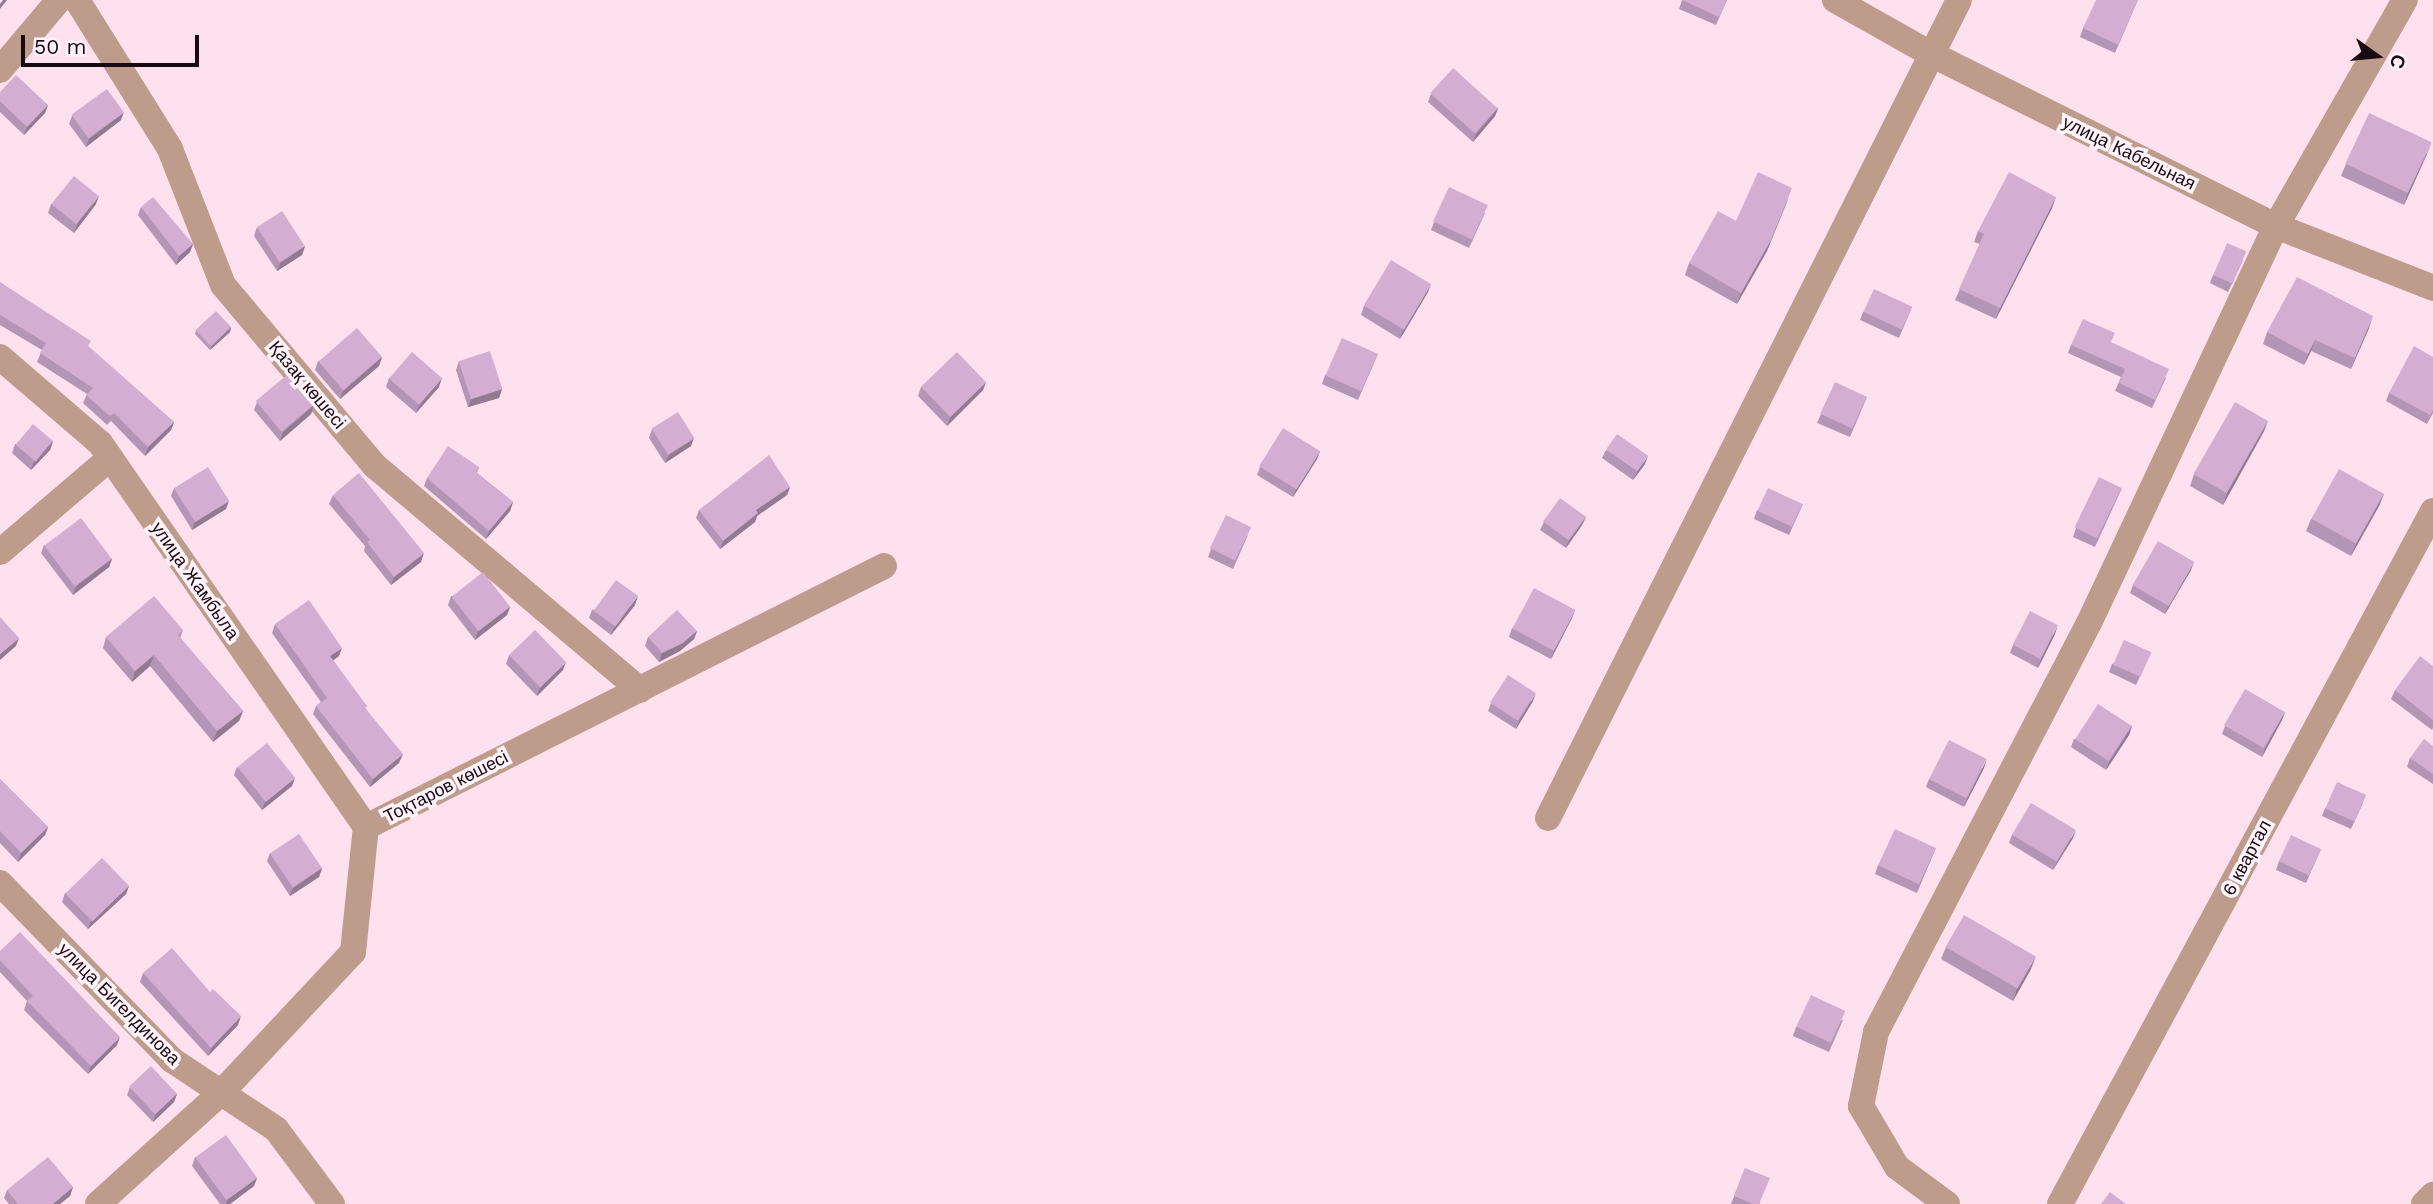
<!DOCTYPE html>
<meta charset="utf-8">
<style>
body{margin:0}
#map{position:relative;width:2433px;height:1204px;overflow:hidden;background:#ffe0ef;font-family:"Work Sans",sans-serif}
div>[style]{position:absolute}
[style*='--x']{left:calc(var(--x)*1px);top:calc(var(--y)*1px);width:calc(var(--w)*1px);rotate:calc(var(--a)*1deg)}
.street>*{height:26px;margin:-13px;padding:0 13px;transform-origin:13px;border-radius:13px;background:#bd9c8c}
.wall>*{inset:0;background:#b595b5}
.shaded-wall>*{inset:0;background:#947993}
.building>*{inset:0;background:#d3add2;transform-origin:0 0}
span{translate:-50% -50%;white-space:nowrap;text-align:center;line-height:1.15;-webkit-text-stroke:7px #fef4f9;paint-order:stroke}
.street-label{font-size:18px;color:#190912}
.north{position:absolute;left:2342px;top:21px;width:70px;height:70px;-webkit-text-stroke:5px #fef4f9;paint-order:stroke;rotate:105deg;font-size:19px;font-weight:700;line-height:28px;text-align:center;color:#190912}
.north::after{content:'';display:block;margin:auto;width:24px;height:32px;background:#190912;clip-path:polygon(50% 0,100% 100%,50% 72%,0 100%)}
.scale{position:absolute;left:21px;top:35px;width:178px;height:32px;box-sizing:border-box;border:4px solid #190912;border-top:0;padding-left:9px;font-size:21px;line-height:24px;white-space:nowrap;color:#190912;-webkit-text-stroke:5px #fef4f9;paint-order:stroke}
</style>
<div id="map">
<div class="street">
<i style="--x:77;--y:0;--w:176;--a:58"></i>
<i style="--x:170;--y:149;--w:146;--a:68.7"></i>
<i style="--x:223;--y:285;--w:236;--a:50"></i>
<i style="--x:375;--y:466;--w:347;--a:40.2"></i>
<i style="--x:1835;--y:0;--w:110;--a:29.4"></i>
<i style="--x:1931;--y:54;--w:385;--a:26.5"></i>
<i style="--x:2276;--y:226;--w:169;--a:21.5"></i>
<i style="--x:0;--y:70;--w:92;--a:-49.9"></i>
<i style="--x:0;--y:357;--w:132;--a:40.7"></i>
<i style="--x:100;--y:443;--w:467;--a:55.3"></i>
<i style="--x:0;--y:552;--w:145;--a:-40.5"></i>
<i style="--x:1548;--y:818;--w:915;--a:-63.32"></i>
<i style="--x:0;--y:883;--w:247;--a:45.8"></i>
<i style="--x:172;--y:1060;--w:125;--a:33.6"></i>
<i style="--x:276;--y:1129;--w:94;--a:53.3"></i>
<i style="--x:98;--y:1204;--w:166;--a:-42.1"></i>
<i style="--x:221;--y:1093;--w:193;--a:-46.9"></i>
<i style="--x:353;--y:952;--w:126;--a:-84.1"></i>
<i style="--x:366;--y:827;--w:580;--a:-26.74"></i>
<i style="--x:1947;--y:1204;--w:62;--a:-143.5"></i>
<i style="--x:1897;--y:1167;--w:71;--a:-120.5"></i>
<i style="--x:1861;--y:1106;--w:76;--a:-78.5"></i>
<i style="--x:1876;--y:1032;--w:461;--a:-62.5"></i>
<i style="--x:2089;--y:623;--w:439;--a:-64.8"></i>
<i style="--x:2276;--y:226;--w:260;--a:-60.3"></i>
<i style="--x:2060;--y:1204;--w:787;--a:-61.71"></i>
<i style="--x:2424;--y:1204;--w:13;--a:-45"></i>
</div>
<div class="wall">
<i style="clip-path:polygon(1682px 0,1727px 0,1716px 25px,1679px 9px)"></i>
<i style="clip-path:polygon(2138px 0,2115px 53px,2080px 37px,2083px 28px)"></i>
<i style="clip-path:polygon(0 92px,48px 105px,45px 113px,24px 135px,0 112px)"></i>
<i style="clip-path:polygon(1431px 94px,1498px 108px,1495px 116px,1473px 142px,1428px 102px)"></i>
<i style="clip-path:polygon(72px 116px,121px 120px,86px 147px,69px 124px)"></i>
<i style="clip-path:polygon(2427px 154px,2404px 205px,2341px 176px,2346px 164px)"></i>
<i style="clip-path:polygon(2056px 197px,2052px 208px,1996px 319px,1955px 300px,1980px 244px,1974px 242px,1978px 231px)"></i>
<i style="clip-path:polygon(1788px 199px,1767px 251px,1737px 304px,1685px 275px,1689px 263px,1736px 221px)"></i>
<i style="clip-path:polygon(51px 204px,96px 204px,74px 233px,48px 213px)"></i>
<i style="clip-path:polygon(141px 207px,193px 244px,190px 252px,176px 265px,138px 215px)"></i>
<i style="clip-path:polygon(1485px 213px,1469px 248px,1431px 230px,1434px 222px)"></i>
<i style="clip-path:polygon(257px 227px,305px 246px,302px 255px,277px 271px,254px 236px)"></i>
<i style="clip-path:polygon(2243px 260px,2228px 292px,2210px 283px,2213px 275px)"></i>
<i style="clip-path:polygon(0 282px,89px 347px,174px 422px,171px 430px,145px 456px,111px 421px,107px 425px,83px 403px,87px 394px,37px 362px,42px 350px,0 325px)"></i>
<i style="clip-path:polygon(1428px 292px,1400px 339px,1361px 315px,1364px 306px)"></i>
<i style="clip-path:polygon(1912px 307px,1899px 338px,1860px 320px,1863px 312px)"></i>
<i style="clip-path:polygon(231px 327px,230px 332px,210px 350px,195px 334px,196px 330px)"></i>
<i style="clip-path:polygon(2369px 328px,2351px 369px,2311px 351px,2304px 365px,2263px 344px,2267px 332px)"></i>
<i style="clip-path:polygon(2111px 343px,2166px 378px,2152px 408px,2115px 391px,2121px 377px,2068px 353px,2071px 345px)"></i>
<i style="clip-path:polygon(1378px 354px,1358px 400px,1322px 384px,1325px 375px)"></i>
<i style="clip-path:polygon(382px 357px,379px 366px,340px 399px,315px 370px,318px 361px)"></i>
<i style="clip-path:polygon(2433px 357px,2433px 413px,2427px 424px,2386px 401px,2389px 393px)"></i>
<i style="clip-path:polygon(459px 361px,502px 389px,499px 398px,468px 407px,456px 370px)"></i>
<i style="clip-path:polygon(389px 378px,439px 387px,416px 413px,386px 387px)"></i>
<i style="clip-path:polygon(986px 382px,983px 390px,947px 426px,918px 396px,921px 387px)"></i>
<i style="clip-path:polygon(1867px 397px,1850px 437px,1817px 423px,1821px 414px)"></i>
<i style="clip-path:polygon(257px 402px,314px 405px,311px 414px,280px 441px,254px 410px)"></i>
<i style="clip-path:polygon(2268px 421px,2263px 433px,2223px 505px,2190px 486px,2194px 474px)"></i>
<i style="clip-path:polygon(652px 429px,691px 446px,665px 463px,649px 438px)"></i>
<i style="clip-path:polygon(53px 441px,50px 450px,31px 470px,12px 453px,15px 444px)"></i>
<i style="clip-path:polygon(1606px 450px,1645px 464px,1633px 480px,1602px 458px)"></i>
<i style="clip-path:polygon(1320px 451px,1317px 459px,1293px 497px,1257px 475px,1260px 467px)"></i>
<i style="clip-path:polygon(479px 467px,477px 473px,513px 502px,510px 511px,486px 539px,424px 486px,427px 478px)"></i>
<i style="clip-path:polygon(790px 487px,787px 495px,757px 516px,755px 522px,720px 549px,696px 518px,699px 510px)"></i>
<i style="clip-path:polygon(174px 488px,226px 509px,192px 530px,171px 496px)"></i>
<i style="clip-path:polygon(2122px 488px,2095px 547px,2073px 537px,2076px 528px)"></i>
<i style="clip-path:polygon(2384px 494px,2379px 506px,2351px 556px,2306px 531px,2311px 519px)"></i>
<i style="clip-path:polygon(333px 495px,421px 562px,391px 585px,364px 551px,365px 546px,329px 504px)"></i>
<i style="clip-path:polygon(1803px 504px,1789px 535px,1754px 519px,1757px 510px)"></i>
<i style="clip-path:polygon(1586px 517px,1582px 525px,1566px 548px,1540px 530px,1544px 522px)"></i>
<i style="clip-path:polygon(1248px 535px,1233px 569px,1208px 557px,1211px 549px)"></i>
<i style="clip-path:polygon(44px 545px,112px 559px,109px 567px,73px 595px,41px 553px)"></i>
<i style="clip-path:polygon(2191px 570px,2165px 614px,2130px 593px,2133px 585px)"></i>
<i style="clip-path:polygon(451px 596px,510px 607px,507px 615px,475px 640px,448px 605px)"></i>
<i style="clip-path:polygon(635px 605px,611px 635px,589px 618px,592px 610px)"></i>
<i style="clip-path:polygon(1575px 610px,1572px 618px,1551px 659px,1509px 637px,1512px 628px)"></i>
<i style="clip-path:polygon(275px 624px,339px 656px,333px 660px,366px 709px,399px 763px,370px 787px,313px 714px,316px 706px,321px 702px,272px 633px)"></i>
<i style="clip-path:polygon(183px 630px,180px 638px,243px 711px,239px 721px,213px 742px,150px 666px,132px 682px,103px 648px,106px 637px)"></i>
<i style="clip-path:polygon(697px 631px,694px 639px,680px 651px,659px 662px,645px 646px,648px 637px)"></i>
<i style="clip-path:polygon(2055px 634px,2038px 668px,2010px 653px,2013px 645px)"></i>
<i style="clip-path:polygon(2151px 652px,2136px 685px,2109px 672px,2112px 664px)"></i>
<i style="clip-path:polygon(509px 655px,563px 670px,537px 696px,506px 664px)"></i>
<i style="clip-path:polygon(2433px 666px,2433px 728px,2432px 730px,2391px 699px,2395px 690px)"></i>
<i style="clip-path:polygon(1533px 701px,1516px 729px,1488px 711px,1491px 703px)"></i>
<i style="clip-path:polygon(2285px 712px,2282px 720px,2262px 757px,2222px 734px,2225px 726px)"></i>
<i style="clip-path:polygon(2132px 726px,2129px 735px,2106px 770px,2071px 747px,2074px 739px)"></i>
<i style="clip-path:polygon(2433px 746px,2433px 784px,2407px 767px,2410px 758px)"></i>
<i style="clip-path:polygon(237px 767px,292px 786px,262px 810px,234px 775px)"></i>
<i style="clip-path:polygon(1984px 768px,1964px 807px,1926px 787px,1929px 779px)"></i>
<i style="clip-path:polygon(0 779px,48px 827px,45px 835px,18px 862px,0 843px)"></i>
<i style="clip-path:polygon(2363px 803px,2351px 829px,2322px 816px,2325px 808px)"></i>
<i style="clip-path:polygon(2012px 835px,2073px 838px,2053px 870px,2009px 843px)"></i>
<i style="clip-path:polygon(1936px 848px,1917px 893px,1875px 874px,1878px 865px)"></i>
<i style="clip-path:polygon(2321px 849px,2306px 883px,2276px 870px,2279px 861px)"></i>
<i style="clip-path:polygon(270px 853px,322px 868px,319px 877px,290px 896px,267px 861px)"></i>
<i style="clip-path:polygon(129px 886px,126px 894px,88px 929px,62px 902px,65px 893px)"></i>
<i style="clip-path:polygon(1946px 947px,2031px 969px,2013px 1001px,1941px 959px)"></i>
<i style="clip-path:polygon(0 951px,117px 1045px,88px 1074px,24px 1010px,27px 1001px,0 972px)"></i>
<i style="clip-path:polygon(143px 973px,238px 1025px,208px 1056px,140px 982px)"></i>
<i style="clip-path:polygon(1843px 1020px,1829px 1052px,1793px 1036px,1796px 1027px)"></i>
<i style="clip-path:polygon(130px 1087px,177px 1094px,174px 1102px,153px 1122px,127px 1095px)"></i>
<i style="clip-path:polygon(195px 1157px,257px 1178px,254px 1186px,230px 1204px,220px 1204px,192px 1166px)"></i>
<i style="clip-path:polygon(1745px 1168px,1760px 1204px,1731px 1204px)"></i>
<i style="clip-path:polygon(73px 1187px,70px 1196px,60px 1204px,9px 1204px,4px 1198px,7px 1190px)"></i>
</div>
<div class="shaded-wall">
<i style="clip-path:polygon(3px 0,7px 0,0 9px,0 4px)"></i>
<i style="clip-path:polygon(48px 105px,45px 113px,24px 135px,27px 127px)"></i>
<i style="clip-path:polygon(1498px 108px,1495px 116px,1473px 142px,1476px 134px)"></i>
<i style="clip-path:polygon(124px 112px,121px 120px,86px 147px,89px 139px)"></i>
<i style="clip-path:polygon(2432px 142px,2427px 154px,2404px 205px,2408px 192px)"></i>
<i style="clip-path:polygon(99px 196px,96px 204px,74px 233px,77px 224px)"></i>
<i style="clip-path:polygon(2056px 197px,2052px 208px,1996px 319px,2000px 308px)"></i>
<i style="clip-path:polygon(1788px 199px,1767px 251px,1737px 304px,1741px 293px)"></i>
<i style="clip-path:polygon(193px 244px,190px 252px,176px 265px,179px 256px)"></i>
<i style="clip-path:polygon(305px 246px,302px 255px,277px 271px,280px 263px)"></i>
<i style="clip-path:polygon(1431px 284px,1428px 292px,1400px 339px,1403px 330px)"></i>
<i style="clip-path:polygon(2373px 316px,2369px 328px,2351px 369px,2355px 358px)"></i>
<i style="clip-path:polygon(231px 327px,230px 332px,210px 350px,212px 346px)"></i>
<i style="clip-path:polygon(2315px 340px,2311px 351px,2304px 365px,2308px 354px)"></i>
<i style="clip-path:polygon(382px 357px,379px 366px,340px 399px,343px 391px)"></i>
<i style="clip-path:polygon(442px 378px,439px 387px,416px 413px,419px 405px)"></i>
<i style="clip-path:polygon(986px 382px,983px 390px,947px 426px,950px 418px)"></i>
<i style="clip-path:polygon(502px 389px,499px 398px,468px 407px,471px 399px)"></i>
<i style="clip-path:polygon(314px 405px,311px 414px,280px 441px,283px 432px)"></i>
<i style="clip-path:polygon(2268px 421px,2263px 433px,2223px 505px,2227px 493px)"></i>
<i style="clip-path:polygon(174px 422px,171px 430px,145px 456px,148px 447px)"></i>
<i style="clip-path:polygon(694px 438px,691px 446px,665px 463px,669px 455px)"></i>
<i style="clip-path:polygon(53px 441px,50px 450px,31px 470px,34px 462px)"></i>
<i style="clip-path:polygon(1320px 451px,1317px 459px,1293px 497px,1296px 489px)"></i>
<i style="clip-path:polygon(1648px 456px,1645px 464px,1633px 480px,1637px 472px)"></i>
<i style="clip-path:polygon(790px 487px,787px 495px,757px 516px,755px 522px,720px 549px,723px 541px,756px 510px)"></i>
<i style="clip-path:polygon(2384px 494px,2379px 506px,2351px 556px,2356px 544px)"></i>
<i style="clip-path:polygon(229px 501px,226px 509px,192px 530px,195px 522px)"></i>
<i style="clip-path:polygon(513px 502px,510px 511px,486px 539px,489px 531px)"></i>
<i style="clip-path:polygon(1586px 517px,1582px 525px,1566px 548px,1569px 540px)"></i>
<i style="clip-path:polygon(424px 553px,421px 562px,391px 585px,394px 577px)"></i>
<i style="clip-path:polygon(112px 559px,109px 567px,73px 595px,76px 586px)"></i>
<i style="clip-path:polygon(2194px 562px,2191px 570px,2165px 614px,2168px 606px)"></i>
<i style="clip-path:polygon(638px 596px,635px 605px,611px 635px,614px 627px)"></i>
<i style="clip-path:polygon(510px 607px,507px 615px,475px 640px,478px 631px)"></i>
<i style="clip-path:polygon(1575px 610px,1572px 618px,1551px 659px,1554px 650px)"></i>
<i style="clip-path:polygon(2058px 625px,2055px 634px,2038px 668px,2041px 659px)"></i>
<i style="clip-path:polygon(697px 631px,694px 639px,680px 651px,659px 662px,662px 653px)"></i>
<i style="clip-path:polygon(19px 638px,16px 646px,0 660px,0 654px)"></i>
<i style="clip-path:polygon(342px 648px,339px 656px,327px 665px,330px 656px)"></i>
<i style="clip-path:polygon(154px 655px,150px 666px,132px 682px,135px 671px)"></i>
<i style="clip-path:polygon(566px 662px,563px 670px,537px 696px,540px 687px)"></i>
<i style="clip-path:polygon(1536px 693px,1533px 701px,1516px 729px,1519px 721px)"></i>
<i style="clip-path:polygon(243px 711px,239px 721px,213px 742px,217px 731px)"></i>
<i style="clip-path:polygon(2285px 712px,2282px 720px,2262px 757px,2265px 748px)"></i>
<i style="clip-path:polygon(2132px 726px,2129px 735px,2106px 770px,2109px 762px)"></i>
<i style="clip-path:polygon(403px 754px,399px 763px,370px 787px,373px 779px)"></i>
<i style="clip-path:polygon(1987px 759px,1984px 768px,1964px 807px,1967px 799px)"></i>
<i style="clip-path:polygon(295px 778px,292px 786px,262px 810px,265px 802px)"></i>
<i style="clip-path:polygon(48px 827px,45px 835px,18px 862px,21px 853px)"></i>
<i style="clip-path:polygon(2076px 830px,2073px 838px,2053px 870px,2057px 862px)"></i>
<i style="clip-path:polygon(322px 868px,319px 877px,290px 896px,293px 888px)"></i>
<i style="clip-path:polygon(129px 886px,126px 894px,88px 929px,91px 921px)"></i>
<i style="clip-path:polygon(2036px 956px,2031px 969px,2013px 1001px,2017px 989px)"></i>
<i style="clip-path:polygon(241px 1016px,238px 1025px,208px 1056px,211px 1048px)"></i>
<i style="clip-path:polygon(120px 1037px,117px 1045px,88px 1074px,91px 1066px)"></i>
<i style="clip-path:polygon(177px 1094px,174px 1102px,153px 1122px,156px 1114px)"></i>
<i style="clip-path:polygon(257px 1178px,254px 1186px,230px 1204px,226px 1204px,227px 1200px)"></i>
<i style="clip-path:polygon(73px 1187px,70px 1196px,60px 1204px,53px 1204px)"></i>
</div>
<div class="building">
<i style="clip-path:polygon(1682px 0,1727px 0,1719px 17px)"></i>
<i style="clip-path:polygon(2096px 0,2138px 0,2118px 45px,2083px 28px)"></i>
<i style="left:1453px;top:68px;width:60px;height:34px;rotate:42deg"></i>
<i style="clip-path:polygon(16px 75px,48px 105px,27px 127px,0 101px,0 92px)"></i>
<i style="left:107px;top:89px;width:29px;height:44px;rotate:54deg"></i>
<i style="left:2369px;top:113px;width:69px;height:56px;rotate:25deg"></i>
<i style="clip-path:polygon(1758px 172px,1792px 188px,1771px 240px,1741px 293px,1689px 263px,1718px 211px,1736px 221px)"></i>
<i style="clip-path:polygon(2009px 172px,2056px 197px,2000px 308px,1959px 289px,1984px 234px,1978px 231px)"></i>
<i style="left:74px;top:176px;width:32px;height:36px;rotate:39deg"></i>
<i style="left:1449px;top:187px;width:43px;height:38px;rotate:25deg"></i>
<i style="clip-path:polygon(153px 197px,193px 244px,179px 256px,141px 207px)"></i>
<i style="left:282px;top:211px;width:42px;height:30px;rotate:57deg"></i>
<i style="left:2227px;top:243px;width:21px;height:35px;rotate:23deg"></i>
<i style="left:1391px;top:260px;width:47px;height:53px;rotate:31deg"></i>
<i style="clip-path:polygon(2297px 277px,2373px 316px,2355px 358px,2315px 340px,2308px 354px,2267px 332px)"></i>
<i style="clip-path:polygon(0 282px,91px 341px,88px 346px,174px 422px,148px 447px,114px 413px,110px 416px,86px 395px,93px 388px,40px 353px,46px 343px,0 315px)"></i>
<i style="left:1874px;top:289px;width:42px;height:25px;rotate:25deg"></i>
<i style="left:216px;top:311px;width:22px;height:28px;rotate:47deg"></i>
<i style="clip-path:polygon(2083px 319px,2115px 333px,2111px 342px,2169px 369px,2155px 400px,2119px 383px,2125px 369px,2071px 345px)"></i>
<i style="left:357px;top:328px;width:38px;height:51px;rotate:49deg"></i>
<i style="left:1342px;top:338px;width:39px;height:41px;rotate:24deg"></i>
<i style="clip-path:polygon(2414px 346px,2433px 357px,2433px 410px,2430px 415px,2389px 393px)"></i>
<i style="left:490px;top:351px;width:40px;height:33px;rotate:72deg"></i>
<i style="left:412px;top:352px;width:40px;height:35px;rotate:41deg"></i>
<i style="left:957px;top:352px;width:42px;height:50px;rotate:46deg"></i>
<i style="left:288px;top:374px;width:40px;height:42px;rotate:50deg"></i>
<i style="left:1835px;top:382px;width:35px;height:35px;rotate:25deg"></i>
<i style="left:2235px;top:402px;width:38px;height:83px;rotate:30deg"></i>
<i style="left:678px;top:412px;width:31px;height:31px;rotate:58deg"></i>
<i style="left:33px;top:424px;width:26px;height:27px;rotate:40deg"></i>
<i style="left:1283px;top:428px;width:44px;height:45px;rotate:32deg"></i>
<i style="left:1617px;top:434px;width:38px;height:19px;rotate:35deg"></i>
<i style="clip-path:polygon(448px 446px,479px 467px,476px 472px,513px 502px,489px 531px,427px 478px)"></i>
<i style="clip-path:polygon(769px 455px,790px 487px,756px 510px,758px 513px,723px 541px,699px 510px)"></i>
<i style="left:208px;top:467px;width:40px;height:40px;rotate:58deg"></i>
<i style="left:2339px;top:469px;width:51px;height:57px;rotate:29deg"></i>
<i style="clip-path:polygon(359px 473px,424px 553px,394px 577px,367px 542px,370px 540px,333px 495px)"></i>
<i style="left:2099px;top:477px;width:25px;height:56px;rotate:26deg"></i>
<i style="left:1768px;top:488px;width:38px;height:25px;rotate:25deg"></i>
<i style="left:1560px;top:498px;width:32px;height:29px;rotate:36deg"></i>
<i style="left:1226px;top:515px;width:28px;height:37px;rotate:26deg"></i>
<i style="left:81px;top:518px;width:51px;height:46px;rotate:53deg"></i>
<i style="left:2158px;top:541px;width:42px;height:51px;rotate:30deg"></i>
<i style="left:483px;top:572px;width:44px;height:40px;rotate:52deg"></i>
<i style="left:616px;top:580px;width:27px;height:38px;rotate:36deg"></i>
<i style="left:1534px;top:588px;width:47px;height:46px;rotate:28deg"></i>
<i style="clip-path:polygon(154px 596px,183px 630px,178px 635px,243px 711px,217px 731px,154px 655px,135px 671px,106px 637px)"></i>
<i style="clip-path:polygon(309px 600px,342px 648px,330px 656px,367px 706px,365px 708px,403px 754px,373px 779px,316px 706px,327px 698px,275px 624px)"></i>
<i style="clip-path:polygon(677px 610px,697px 631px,683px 643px,662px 653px,648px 637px)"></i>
<i style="left:2030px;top:611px;width:31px;height:38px;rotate:27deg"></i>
<i style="clip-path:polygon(0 617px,19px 638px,0 654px)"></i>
<i style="left:535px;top:630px;width:45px;height:36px;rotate:46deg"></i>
<i style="left:2124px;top:640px;width:30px;height:27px;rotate:24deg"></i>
<i style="clip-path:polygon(2420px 656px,2433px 666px,2433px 720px,2395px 690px)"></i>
<i style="left:1508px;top:675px;width:33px;height:33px;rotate:33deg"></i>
<i style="left:2245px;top:689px;width:46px;height:42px;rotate:30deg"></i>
<i style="left:2098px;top:704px;width:40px;height:42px;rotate:33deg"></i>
<i style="clip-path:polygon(2424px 739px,2433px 746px,2433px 774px,2410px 758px)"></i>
<i style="left:1949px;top:740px;width:42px;height:44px;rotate:27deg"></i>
<i style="left:267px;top:743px;width:45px;height:38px;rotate:51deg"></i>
<i style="clip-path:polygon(0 779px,48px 827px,21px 853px,0 831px)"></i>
<i style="left:2337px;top:782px;width:32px;height:29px;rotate:24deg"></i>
<i style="left:2031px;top:803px;width:52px;height:37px;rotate:31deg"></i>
<i style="left:1895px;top:829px;width:45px;height:40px;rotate:25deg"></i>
<i style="left:299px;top:834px;width:41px;height:35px;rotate:56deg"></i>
<i style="left:2291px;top:835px;width:33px;height:29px;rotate:25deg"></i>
<i style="left:102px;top:858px;width:39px;height:51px;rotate:46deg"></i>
<i style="left:1964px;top:915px;width:83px;height:37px;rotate:30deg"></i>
<i style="clip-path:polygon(20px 932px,120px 1037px,91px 1066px,27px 1001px,33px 996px,0 960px,0 951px)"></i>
<i style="clip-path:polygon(172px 948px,210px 992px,213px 989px,241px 1016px,211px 1048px,143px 973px)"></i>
<i style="left:1811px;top:995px;width:38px;height:35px;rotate:25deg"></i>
<i style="left:151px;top:1066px;width:38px;height:30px;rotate:47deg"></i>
<i style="left:226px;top:1135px;width:53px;height:38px;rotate:54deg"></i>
<i style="clip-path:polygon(48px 1157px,73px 1187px,53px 1204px,18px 1204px,7px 1190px)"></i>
<i style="clip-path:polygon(1745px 1168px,1770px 1178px,1759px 1204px,1753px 1204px,1734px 1196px)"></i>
<i style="clip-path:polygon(2110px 1192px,2126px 1204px,2101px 1204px)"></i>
</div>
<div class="street-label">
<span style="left:2129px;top:153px;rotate:26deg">улица Кабельная</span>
<span style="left:307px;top:385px;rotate:50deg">Қазақ көшесі</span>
<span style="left:195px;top:581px;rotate:55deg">улица Жамбыла</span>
<span style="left:446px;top:787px;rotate:-27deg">Тоқтаров көшесі</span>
<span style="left:2247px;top:858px;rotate:-62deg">6 квартал</span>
<span style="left:119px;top:1004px;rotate:45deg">улица Бигелдинова</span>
</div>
<div class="north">С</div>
<div class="scale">50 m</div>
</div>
